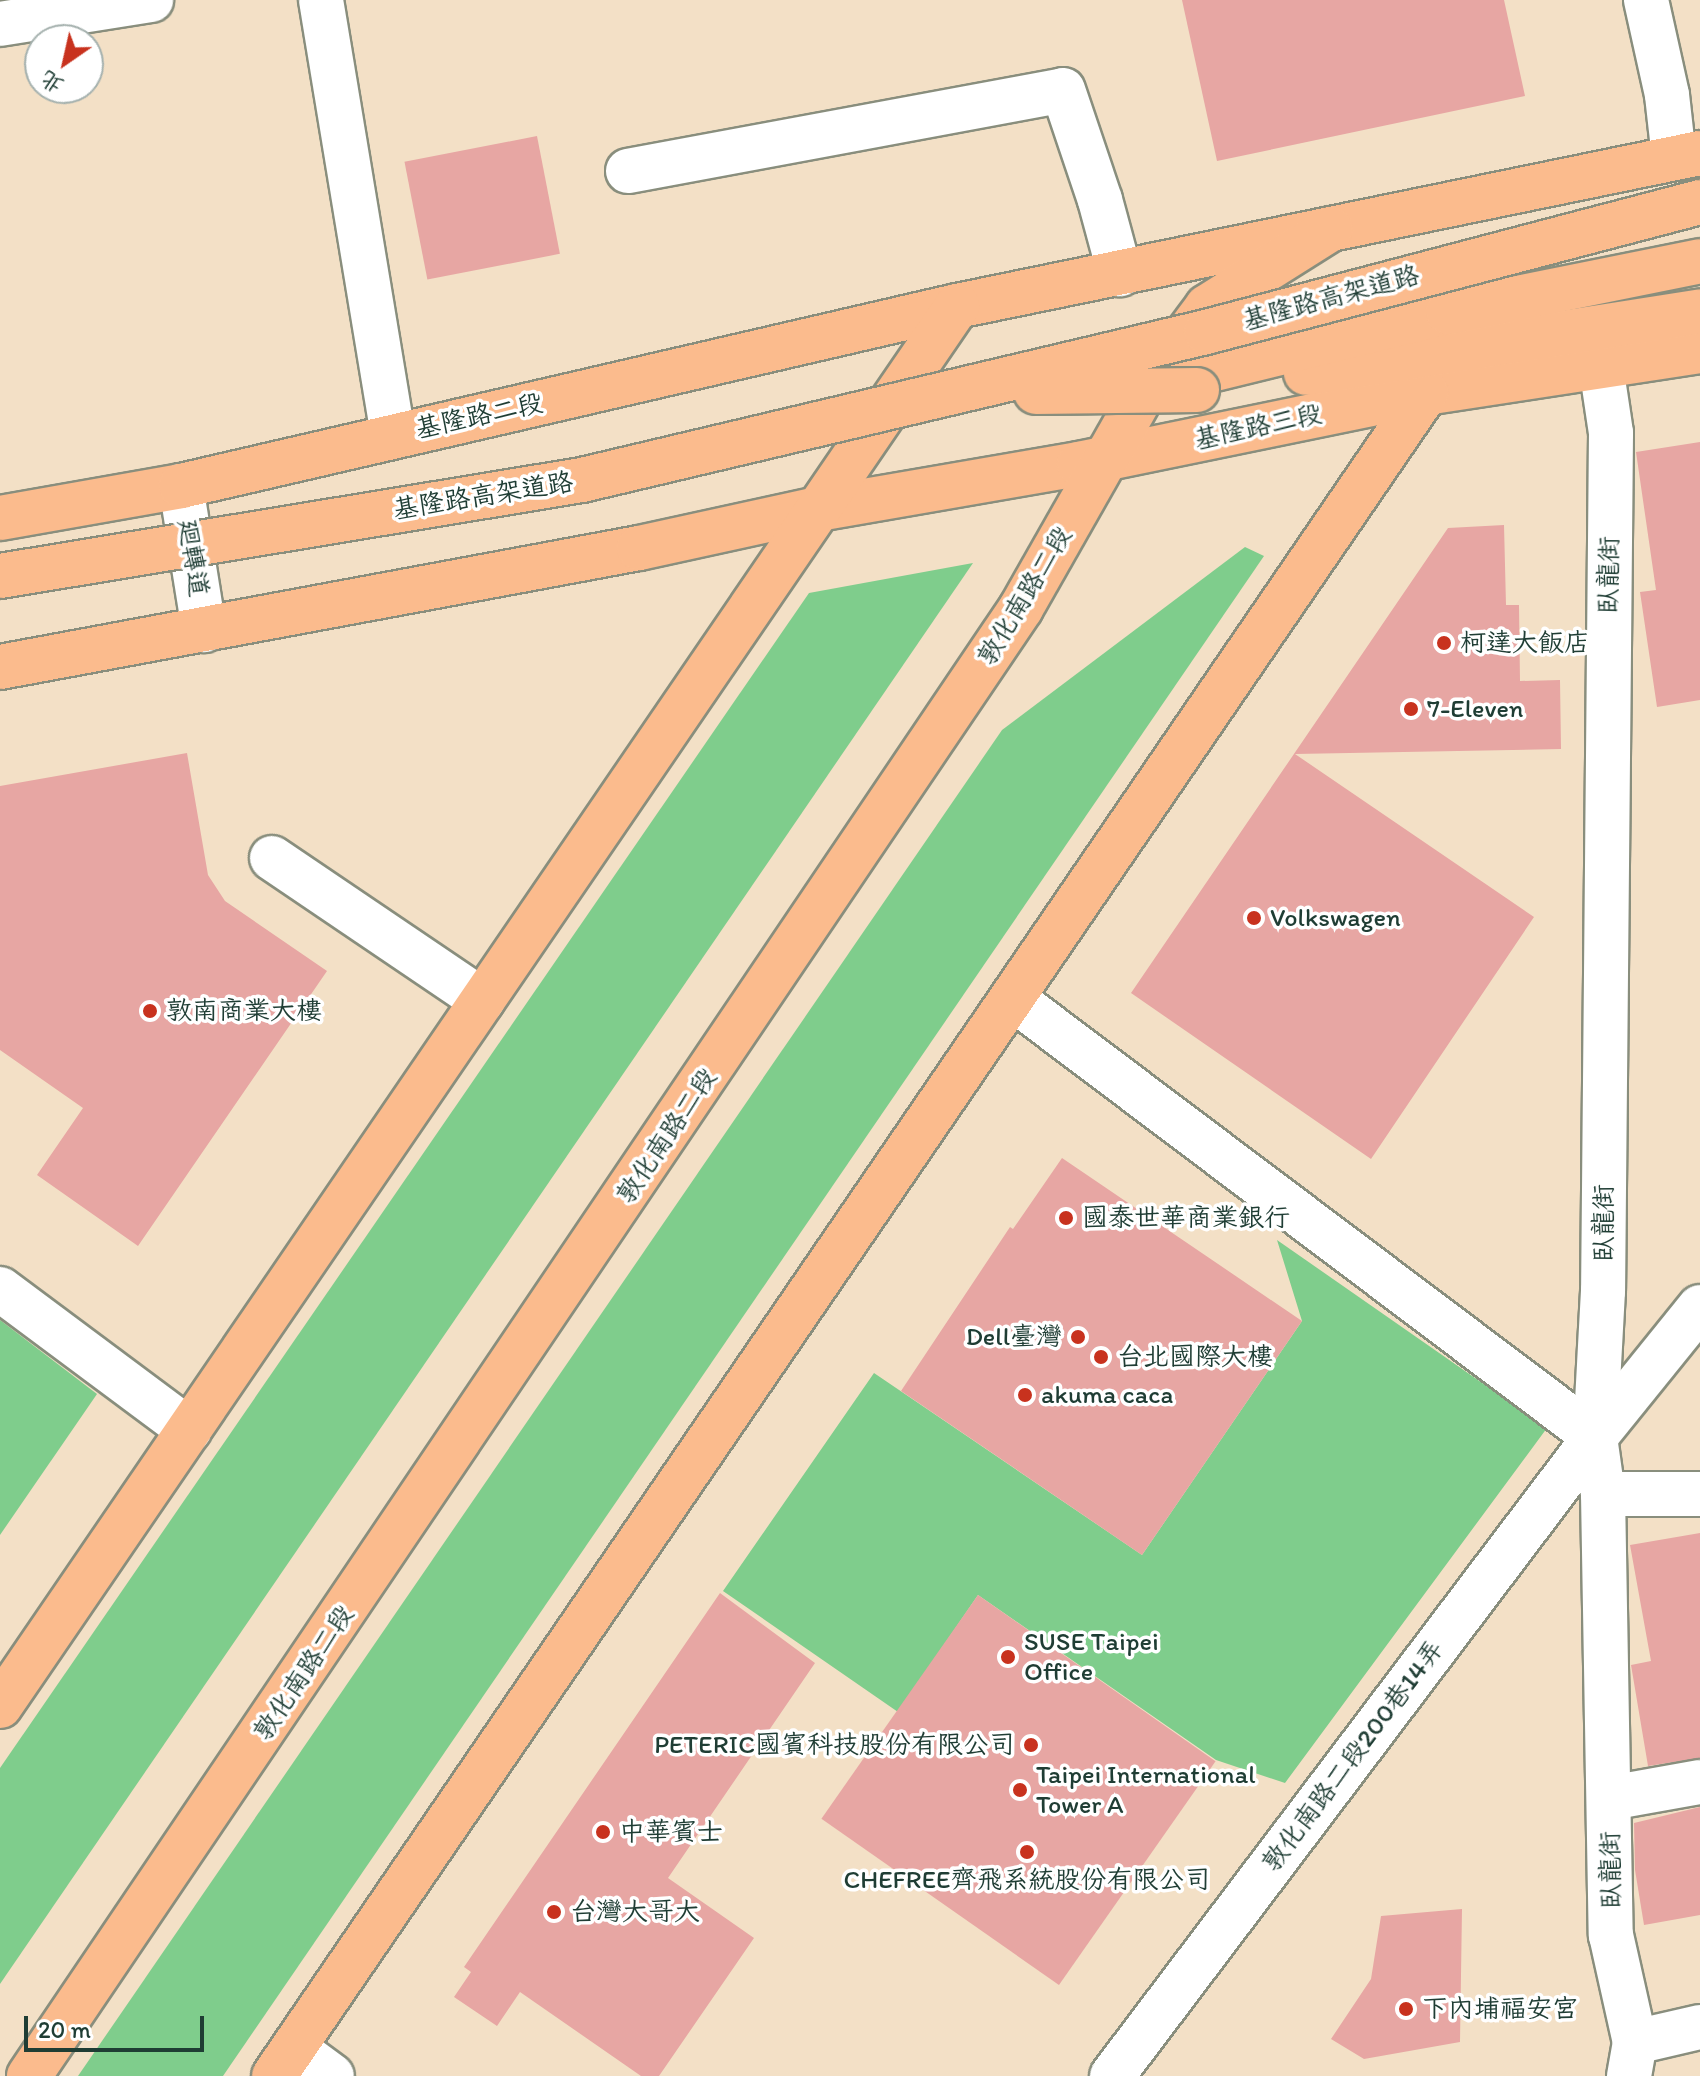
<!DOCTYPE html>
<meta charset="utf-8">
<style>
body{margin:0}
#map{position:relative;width:1700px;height:2076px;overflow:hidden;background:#f3e0c6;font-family:Itim,"LXGW WenKai TC",sans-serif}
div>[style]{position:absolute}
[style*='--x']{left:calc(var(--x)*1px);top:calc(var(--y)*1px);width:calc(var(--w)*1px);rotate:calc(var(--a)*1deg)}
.green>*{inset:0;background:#7fcd8c}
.building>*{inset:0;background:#e7a6a3;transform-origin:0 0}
.roads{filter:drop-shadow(2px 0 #898e7d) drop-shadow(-2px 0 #898e7d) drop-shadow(0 2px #898e7d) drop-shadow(0 -2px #898e7d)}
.minor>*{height:44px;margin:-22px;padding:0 22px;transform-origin:22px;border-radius:22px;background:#fff}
.major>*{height:44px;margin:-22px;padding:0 22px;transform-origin:22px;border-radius:22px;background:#fbbb8d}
.highway>*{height:44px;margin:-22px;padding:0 22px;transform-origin:22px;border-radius:22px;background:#fbbb8d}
.bridges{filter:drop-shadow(2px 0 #898e7d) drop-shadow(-2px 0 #898e7d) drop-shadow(0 2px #898e7d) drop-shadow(0 -2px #898e7d)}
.highway-bridge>*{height:44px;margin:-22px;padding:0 22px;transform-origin:22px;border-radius:22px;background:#fbbb8d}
.dots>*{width:22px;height:22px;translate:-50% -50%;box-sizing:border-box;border:4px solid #fff;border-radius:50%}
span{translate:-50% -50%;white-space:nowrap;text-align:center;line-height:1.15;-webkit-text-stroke:7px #fff;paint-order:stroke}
.street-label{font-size:26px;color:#1f3d34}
.poi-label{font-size:26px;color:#1f3d34}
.left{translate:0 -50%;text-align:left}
.right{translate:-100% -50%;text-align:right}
.north{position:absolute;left:24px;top:24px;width:80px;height:80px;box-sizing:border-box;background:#fff;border:2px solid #a5b1ae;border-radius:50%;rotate:214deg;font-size:22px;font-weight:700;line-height:32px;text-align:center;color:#1f3d34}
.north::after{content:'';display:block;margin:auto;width:28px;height:36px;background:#c8321e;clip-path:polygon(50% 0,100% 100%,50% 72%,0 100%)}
.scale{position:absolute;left:24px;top:2016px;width:180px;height:36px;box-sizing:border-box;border:4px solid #1f3d34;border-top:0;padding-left:10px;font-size:24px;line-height:28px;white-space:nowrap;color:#1f3d34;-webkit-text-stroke:6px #fff;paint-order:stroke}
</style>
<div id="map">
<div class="green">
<i style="clip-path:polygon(1245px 547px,1264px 556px,223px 2076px,78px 2076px,1002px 730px)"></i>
<i style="clip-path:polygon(973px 563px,0 1984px,0 1768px,809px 593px)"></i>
<i style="clip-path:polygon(1277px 1240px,1547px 1428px,1285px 1783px,1216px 1760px,978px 1595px,898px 1712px,723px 1591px,874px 1373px,1142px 1555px,1302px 1321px)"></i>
<i style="clip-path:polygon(0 1320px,97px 1394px,0 1535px)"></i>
</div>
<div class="building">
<i style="clip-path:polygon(1182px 0,1504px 0,1525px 96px,1217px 161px)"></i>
<i style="left:537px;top:136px;width:120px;height:135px;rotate:79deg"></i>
<i style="clip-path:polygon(1700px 442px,1700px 700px,1657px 707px,1640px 592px,1656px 590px,1636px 452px)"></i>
<i style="clip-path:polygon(1504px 525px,1506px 605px,1519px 605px,1520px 681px,1560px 680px,1561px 749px,1295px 754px,1534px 917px,1371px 1159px,1131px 993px,1448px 528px)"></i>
<i style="clip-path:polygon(187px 753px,208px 875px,225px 901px,327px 971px,138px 1246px,37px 1175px,83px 1108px,0 1050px,0 786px)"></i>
<i style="clip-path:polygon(1062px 1158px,1302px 1321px,1142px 1555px,901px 1391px,1010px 1227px,1013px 1229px)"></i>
<i style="clip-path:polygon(1700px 1533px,1700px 1758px,1648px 1766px,1631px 1665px,1651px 1661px,1630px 1545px)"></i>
<i style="clip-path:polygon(720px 1593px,815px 1663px,668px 1878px,754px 1938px,659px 2076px,641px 2076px,520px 1992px,497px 2026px,454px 1997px,471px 1972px,464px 1967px)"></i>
<i style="left:978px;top:1595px;width:290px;height:273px;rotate:35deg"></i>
<i style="clip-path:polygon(1700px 1807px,1700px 1915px,1644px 1925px,1635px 1870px,1634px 1823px)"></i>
<i style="clip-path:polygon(1462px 1909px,1460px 2042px,1364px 2059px,1331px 2039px,1371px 1979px,1381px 1916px)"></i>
</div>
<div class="roads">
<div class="minor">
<i style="--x:321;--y:0;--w:441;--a:80.6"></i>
<i style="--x:1646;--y:0;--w:97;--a:77.5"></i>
<i style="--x:1667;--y:95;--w:62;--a:83.6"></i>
<i style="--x:0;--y:24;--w:153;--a:-9"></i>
<i style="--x:628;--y:171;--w:442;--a:-10.5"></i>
<i style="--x:1063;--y:90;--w:116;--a:71.4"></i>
<i style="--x:1100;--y:200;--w:77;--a:74.9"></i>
<i style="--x:1601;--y:366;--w:68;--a:81.5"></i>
<i style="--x:1611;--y:433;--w:858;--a:90.53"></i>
<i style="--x:1603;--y:1291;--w:146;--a:93.1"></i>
<i style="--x:1595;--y:1437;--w:58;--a:82"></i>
<i style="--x:1603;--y:1494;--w:441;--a:89"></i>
<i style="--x:1611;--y:1935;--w:110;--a:77.4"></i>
<i style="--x:1635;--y:2042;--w:35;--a:100"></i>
<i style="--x:181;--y:486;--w:146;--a:80.9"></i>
<i style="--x:272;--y:858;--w:254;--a:34.1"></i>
<i style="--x:1012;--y:998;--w:730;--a:36.98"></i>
<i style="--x:0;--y:1289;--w:236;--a:36.7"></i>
<i style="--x:1603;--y:1494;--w:97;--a:0"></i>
<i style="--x:1610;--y:1798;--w:91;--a:-10.1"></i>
<i style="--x:1635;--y:2042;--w:67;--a:-13"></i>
<i style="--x:294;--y:2048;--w:47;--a:36.4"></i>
<i style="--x:1112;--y:2076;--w:801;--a:-52.92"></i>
<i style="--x:1595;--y:1437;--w:167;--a:-51.1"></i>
</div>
<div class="major">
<i style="--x:0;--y:518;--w:184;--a:-10"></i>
<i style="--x:181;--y:486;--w:797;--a:-13.06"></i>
<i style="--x:957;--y:306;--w:759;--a:-11.64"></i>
<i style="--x:0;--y:667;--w:650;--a:-10.55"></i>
<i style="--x:639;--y:548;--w:183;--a:-12.3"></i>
<i style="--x:818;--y:509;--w:265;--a:-9.8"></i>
<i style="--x:1079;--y:464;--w:354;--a:-11.6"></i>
<i style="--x:1426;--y:393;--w:277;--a:-8.7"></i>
<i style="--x:0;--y:1706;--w:1696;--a:-55.64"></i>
<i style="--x:29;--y:2076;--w:1772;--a:-55.95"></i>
<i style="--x:1021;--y:608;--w:247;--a:-60.4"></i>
<i style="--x:1143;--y:393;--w:107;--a:-53.3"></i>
<i style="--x:1207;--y:307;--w:146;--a:-32.2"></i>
<i style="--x:274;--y:2076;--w:2040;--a:-55.61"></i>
</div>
<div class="highway">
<i style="--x:1306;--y:373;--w:399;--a:-8.9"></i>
<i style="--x:1150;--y:391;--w:56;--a:-19.7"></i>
<i style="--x:1203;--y:372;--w:252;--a:-13.8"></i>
<i style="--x:1448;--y:312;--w:257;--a:-11.4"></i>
</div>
</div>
<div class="bridges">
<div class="highway-bridge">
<i style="--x:1036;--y:392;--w:161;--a:-0.7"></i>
<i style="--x:0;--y:576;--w:590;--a:-9.37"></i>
<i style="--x:582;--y:480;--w:641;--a:-13.34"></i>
<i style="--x:1206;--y:332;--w:511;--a:-14.74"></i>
</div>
</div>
<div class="dots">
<i style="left:1444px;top:643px;background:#c8321e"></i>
<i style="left:1411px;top:709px;background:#c8321e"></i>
<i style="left:1254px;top:918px;background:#c8321e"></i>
<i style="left:150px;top:1011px;background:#c8321e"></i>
<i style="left:1066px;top:1218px;background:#c8321e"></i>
<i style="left:1078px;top:1337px;background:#c8321e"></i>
<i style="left:1101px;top:1357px;background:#c8321e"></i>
<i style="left:1025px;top:1395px;background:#c8321e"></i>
<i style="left:1008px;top:1657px;background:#c8321e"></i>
<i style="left:1031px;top:1745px;background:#c8321e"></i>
<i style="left:1020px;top:1790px;background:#c8321e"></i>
<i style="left:603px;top:1832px;background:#c8321e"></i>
<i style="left:1027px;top:1852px;background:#c8321e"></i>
<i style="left:554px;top:1912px;background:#c8321e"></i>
<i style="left:1406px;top:2009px;background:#c8321e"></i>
</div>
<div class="street-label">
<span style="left:1331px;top:298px;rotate:-15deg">基隆路高架道路</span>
<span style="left:479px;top:416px;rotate:-12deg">基隆路二段</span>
<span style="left:1258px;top:427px;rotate:-12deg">基隆路三段</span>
<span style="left:483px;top:496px;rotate:-9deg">基隆路高架道路</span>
<span style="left:193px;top:558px;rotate:81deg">廻轉道</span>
<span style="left:1609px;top:575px;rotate:-89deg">臥龍街</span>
<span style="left:1025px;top:596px;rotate:-59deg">敦化南路二段</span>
<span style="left:667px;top:1136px;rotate:-56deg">敦化南路二段</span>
<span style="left:1604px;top:1223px;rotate:-90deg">臥龍街</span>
<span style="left:304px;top:1673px;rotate:-56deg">敦化南路二段</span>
<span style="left:1353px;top:1756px;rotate:-53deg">敦化南路二段200巷14弄</span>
<span style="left:1611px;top:1870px;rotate:-91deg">臥龍街</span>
</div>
<div class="poi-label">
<span class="left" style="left:1460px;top:643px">柯達大飯店</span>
<span class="left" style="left:1427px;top:709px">7-Eleven</span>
<span class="left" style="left:1270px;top:918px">Volkswagen</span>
<span class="left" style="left:166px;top:1011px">敦南商業大樓</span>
<span class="left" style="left:1082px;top:1218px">國泰世華商業銀行</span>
<span class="right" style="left:1062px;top:1337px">Dell臺灣</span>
<span class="left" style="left:1117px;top:1357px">台北國際大樓</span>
<span class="left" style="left:1041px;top:1395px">akuma caca</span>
<span class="left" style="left:1024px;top:1657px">SUSE Taipei<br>Office</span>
<span class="right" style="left:1015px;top:1745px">PETERIC國賓科技股份有限公司</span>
<span class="left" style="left:1036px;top:1790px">Taipei International<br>Tower A</span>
<span class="left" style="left:619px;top:1832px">中華賓士</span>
<span style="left:1027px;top:1880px">CHEFREE齊飛系統股份有限公司</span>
<span class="left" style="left:570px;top:1912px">台灣大哥大</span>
<span class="left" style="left:1422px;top:2009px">下內埔福安宮</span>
</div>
<div class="north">北</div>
<div class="scale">20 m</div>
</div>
